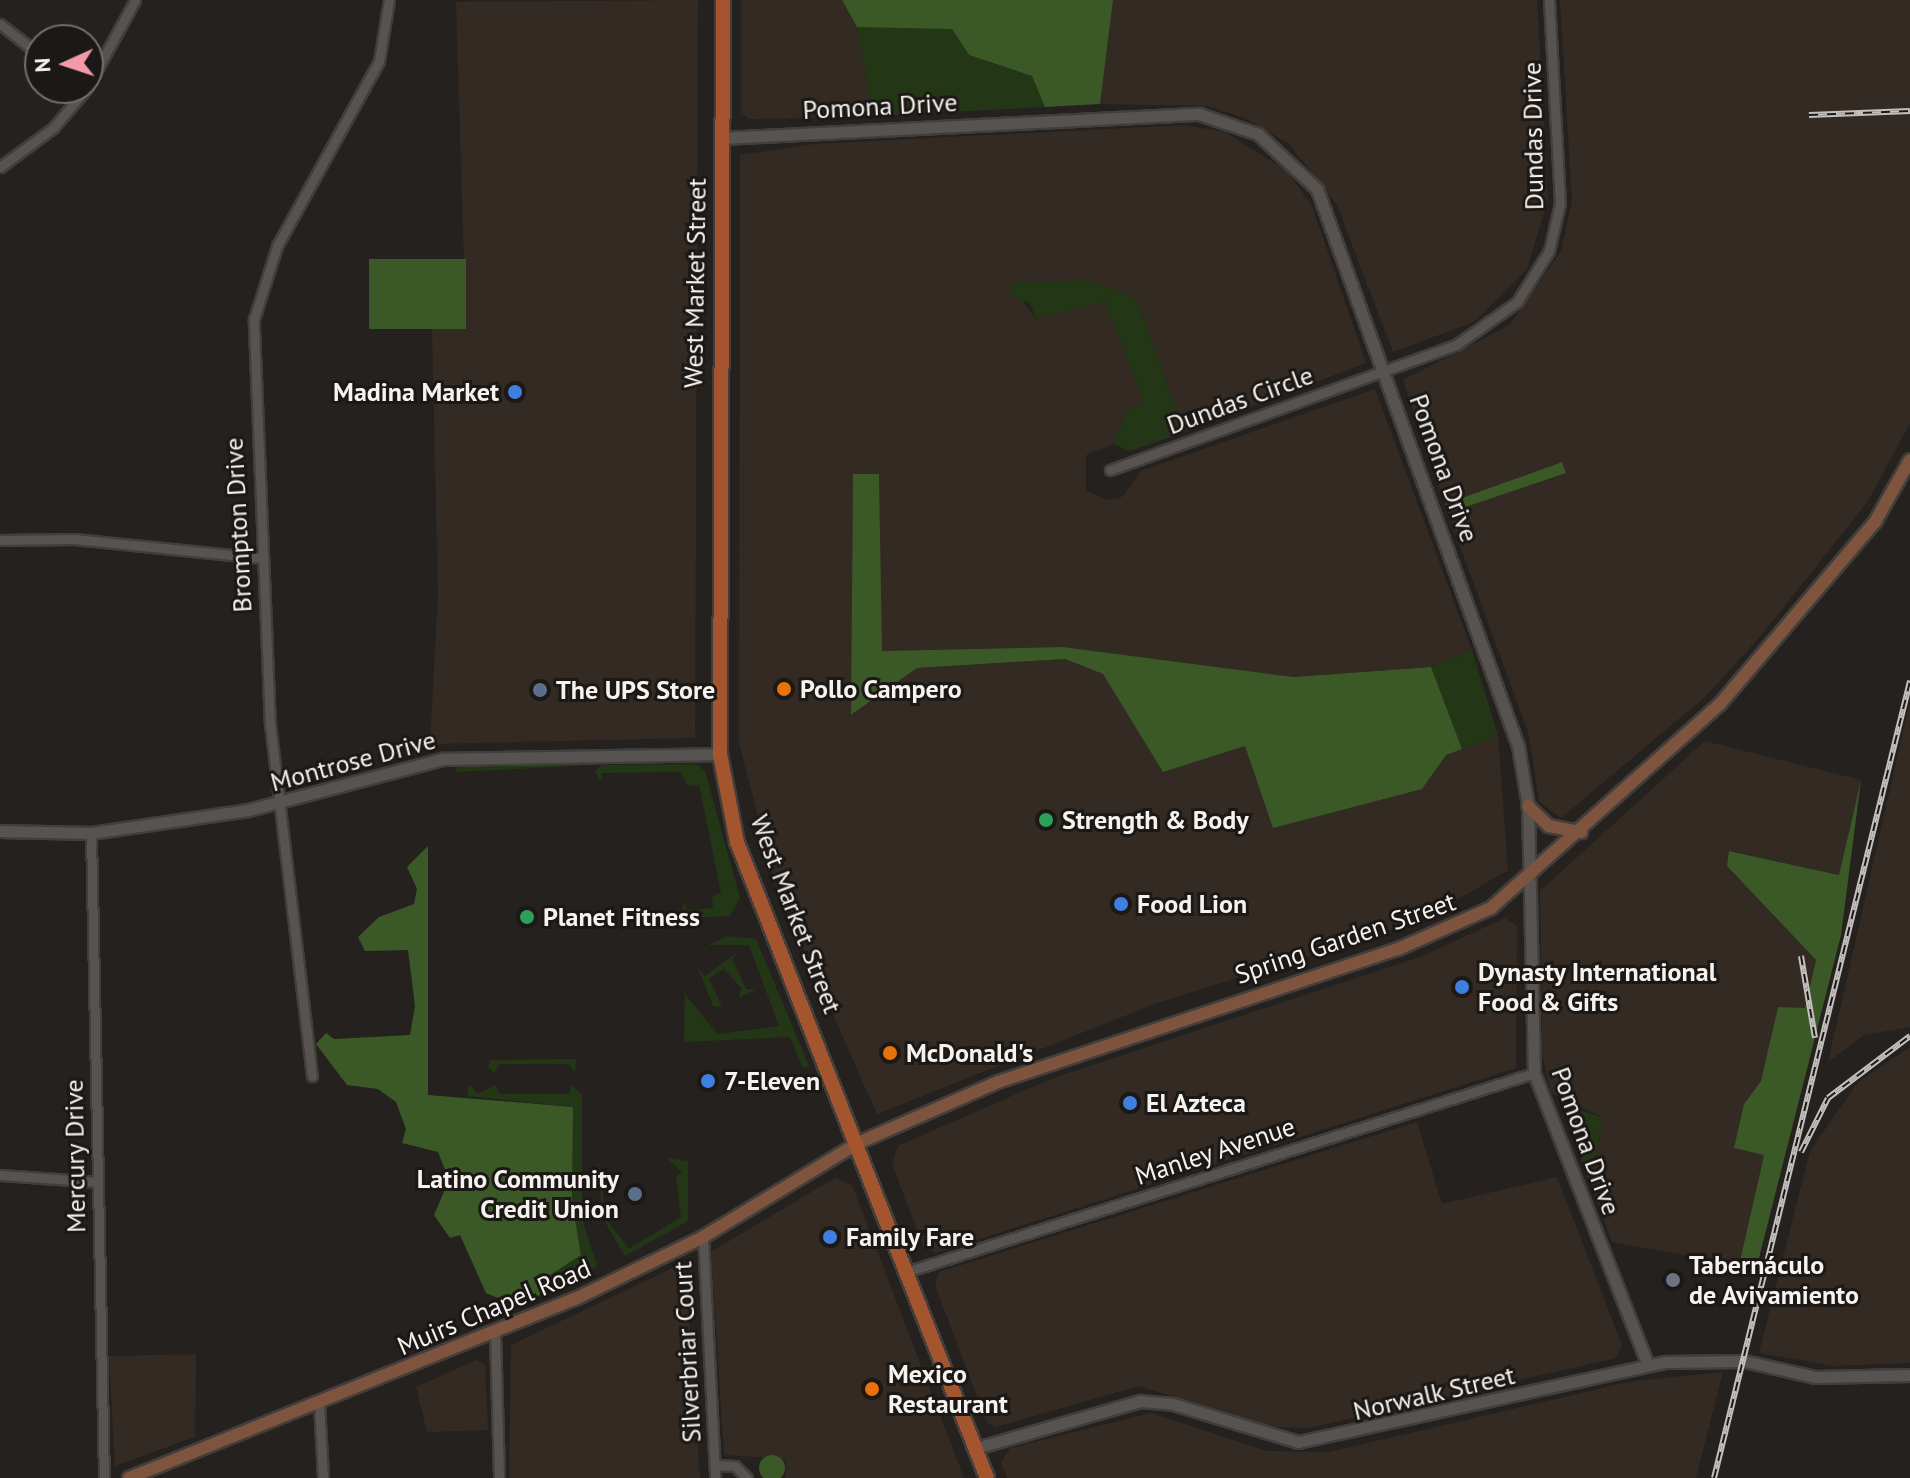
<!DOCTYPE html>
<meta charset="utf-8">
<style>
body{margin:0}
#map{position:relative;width:1910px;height:1478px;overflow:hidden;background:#25211f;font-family:"PT Sans",sans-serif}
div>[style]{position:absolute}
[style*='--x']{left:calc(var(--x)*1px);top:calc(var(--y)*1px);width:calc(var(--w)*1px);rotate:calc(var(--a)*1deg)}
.built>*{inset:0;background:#332a24}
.green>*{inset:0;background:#233716}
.forest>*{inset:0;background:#3a5926;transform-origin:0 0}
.round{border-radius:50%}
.roads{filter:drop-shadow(2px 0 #413e3c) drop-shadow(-2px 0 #413e3c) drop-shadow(0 2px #413e3c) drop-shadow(0 -2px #413e3c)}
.minor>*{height:9px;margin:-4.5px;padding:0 4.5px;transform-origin:4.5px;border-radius:4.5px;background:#575350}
.tertiary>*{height:11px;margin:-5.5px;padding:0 5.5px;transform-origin:5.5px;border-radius:5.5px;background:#575350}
.secondary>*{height:12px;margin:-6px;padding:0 6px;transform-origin:6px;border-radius:6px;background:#7e543f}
.primary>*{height:14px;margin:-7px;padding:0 7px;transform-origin:7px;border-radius:7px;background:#a5552e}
.rail>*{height:6px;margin-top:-3px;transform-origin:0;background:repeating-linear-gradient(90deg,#1b1815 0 9px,#c4c0be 0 18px);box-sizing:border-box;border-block:2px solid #c4c0be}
.dots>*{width:22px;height:22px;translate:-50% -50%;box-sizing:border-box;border:4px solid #1b1815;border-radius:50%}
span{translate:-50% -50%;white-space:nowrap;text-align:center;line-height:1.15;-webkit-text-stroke:6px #1b1815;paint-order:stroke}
.street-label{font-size:26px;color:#f5f2f0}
.poi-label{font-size:26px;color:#f5f2f0;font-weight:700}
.right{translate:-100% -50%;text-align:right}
.left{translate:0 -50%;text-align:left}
.north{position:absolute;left:24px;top:24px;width:80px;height:80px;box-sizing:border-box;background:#1b1815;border:2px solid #726f6d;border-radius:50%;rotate:267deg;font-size:22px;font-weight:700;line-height:32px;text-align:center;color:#f5f2f0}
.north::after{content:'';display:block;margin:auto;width:28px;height:36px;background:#f39aa8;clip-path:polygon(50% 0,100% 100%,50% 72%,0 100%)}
</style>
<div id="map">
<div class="built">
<i style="clip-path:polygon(698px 0,695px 738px,430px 744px,438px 594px,432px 329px,466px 328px,456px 2px)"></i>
<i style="clip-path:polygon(741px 0,842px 0,857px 27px,873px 116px,749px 119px,741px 112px)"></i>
<i style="clip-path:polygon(1113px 0,1537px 0,1548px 200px,1527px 269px,1474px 322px,1393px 352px,1337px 205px,1289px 144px,1247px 119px,1207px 106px,1100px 104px)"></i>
<i style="clip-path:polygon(1560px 0,1910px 0,1910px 423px,1868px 501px,1764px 632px,1706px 696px,1561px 818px,1539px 802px,1529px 735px,1448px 513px,1565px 473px,1562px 462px,1445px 504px,1403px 380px,1510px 325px,1561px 251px,1572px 201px)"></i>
<i style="clip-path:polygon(1184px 125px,1225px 132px,1287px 171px,1312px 206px,1366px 363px,1185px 432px,1136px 298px,1020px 297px,1036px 319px,1105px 301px,1143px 401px,1126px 410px,1114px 444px,1086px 455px,1086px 490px,1107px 500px,1122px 497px,1141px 471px,1375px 389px,1472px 650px,1431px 667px,1294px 677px,1063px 647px,881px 651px,879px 474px,853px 474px,852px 715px,917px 668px,1064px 659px,1103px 674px,1163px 771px,1245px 746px,1422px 789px,1446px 754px,1498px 736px,1508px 870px,1421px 921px,1157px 1003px,877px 1114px,775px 884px,739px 742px,740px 155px,814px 144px)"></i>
<i style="clip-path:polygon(1910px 701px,1910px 1027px,1864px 1035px,1828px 1062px)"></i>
<i style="clip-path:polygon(1705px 741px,1861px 780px,1840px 875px,1730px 851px,1727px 866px,1816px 960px,1805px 1009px,1778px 1007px,1761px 1081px,1744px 1104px,1764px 1154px,1739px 1265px,1612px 1242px,1589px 1181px,1604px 1118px,1551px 1093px,1542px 1053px,1540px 891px)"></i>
<i style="clip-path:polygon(1505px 918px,1517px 926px,1516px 1068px,936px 1253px,923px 1246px,892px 1164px,898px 1146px,1053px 1078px,1420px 957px)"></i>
<i style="clip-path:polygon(1910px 1047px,1910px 1363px,1834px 1366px,1759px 1353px,1810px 1151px,1858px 1082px)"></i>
<i style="clip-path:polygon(1417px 1122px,1442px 1204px,1557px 1177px,1622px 1345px,1616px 1358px,1309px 1428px,1271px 1427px,1139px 1386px,996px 1427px,987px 1423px,935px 1285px,939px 1272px)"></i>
<i style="clip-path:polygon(835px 1178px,852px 1185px,964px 1478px,786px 1478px,785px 1459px,724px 1455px,711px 1252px)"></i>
<i style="clip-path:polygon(685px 1262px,700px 1478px,509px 1478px,511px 1345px)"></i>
<i style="clip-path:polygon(196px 1354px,195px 1437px,115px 1466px,109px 1356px)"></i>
<i style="clip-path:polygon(477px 1360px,485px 1365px,488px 1430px,427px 1432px,416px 1387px)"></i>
<i style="clip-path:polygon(1723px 1372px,1696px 1478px,1007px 1478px,1001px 1462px,1010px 1448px,1151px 1413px,1267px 1451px,1329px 1452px,1633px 1381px)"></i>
</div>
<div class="green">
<i style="clip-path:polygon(926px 24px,952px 29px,969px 55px,1032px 76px,1045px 107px,873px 116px,857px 27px)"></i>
<i style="clip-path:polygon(1090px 280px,1136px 298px,1185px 432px,1130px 451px,1114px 444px,1126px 410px,1143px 401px,1105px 302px,1036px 319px,1030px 303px,1012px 296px,1012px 283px)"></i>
<i style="clip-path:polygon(1472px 650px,1498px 736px,1462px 749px,1431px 667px)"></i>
<i style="clip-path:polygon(696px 764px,705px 771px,740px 898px,730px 916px,689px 918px,682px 911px,684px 902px,687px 910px,713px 908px,712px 897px,721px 892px,699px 785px,688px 786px,680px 772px,601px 773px,602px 782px,595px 772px,601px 765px)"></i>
<i style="clip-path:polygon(459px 765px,578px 764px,579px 766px,455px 772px)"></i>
<i style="clip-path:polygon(728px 936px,756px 939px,809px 1066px,803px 1068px,790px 1037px,684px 1042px,685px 994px,718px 1034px,779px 1026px,749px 945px,708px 945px)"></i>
<i style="clip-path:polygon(738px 952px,732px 959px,746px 989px,756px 989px,739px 998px,741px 988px,724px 969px,709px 978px,722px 1007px,713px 1006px,698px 968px,705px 976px)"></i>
<i style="clip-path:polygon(576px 1059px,575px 1072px,568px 1064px,500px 1064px,494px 1073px,488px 1066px,491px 1060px)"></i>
<i style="clip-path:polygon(495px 1085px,500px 1094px,569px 1094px,572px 1085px,582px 1095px,582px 1219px,597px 1266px,540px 1295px,547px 1277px,581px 1255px,572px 1201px,573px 1107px,467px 1096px,469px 1085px,478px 1094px)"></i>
<i style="clip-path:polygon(1555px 1089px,1576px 1096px,1576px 1109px,1604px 1118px,1589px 1181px)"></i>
<i style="clip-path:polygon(667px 1158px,688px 1161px,688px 1221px,625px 1256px,602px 1217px,598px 1160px,606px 1219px,629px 1249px,681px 1217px,676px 1177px,682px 1172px)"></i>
</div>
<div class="forest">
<i style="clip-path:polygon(842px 0,1113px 0,1100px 104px,1045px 107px,1032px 76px,969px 55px,952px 29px,857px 27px)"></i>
<i style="left:466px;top:259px;width:70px;height:97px;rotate:90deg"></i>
<i style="clip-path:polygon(1562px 462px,1566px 473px,1448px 513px,1445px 504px)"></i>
<i style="clip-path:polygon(853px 474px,879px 474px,882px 651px,1063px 647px,1294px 677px,1431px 667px,1462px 749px,1446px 755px,1422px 789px,1273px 828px,1245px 746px,1163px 772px,1103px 674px,1065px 659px,917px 668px,851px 715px)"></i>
<i style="clip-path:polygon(1861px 780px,1841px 935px,1757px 1266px,1739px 1265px,1764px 1155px,1734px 1148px,1744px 1104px,1761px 1081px,1778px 1007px,1805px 1008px,1816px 960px,1727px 866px,1729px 851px,1839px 875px)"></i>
<i style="clip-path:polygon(428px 846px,428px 1095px,573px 1107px,572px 1201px,581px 1255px,547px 1277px,540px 1295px,515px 1305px,486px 1293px,460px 1235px,450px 1238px,434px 1215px,449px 1180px,438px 1152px,402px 1143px,406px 1129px,396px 1102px,378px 1089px,347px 1085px,316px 1044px,326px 1033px,334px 1039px,410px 1035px,415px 1006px,408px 950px,365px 951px,358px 937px,379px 917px,414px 904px,417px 889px,407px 867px)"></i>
<i class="round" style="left:759px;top:1455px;width:26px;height:26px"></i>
</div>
<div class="roads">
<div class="minor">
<i style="--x:0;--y:24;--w:51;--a:37.8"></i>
<i style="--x:88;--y:86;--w:98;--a:-61.3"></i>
<i style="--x:0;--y:167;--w:66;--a:-36.3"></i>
<i style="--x:53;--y:128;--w:52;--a:-49.6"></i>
<i style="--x:1110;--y:470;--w:368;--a:-19.9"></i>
<i style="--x:1456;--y:345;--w:75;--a:-35.2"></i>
<i style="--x:1517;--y:302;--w:60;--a:-57.9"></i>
<i style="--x:1549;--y:251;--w:49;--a:-77.1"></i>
<i style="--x:1560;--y:203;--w:203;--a:-93.1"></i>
<i style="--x:0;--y:540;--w:74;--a:-0.8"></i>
<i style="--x:74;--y:539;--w:188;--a:5.8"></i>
<i style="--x:91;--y:833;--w:645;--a:88.85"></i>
<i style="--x:312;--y:1076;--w:353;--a:-96.8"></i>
<i style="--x:270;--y:726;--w:407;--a:-92.3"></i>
<i style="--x:254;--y:319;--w:77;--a:-72.5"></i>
<i style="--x:277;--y:246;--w:211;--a:-61.1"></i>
<i style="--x:379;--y:61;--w:62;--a:-80.7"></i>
<i style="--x:0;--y:1175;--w:98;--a:4.1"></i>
<i style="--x:703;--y:1237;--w:241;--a:87.1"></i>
<i style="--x:909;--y:1271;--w:656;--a:-17.58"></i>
<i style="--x:495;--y:1333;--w:145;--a:88.4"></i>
<i style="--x:319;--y:1403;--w:75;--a:86.9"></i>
<i style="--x:715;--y:1465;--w:20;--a:3"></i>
<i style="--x:735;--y:1466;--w:17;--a:45"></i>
</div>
<div class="tertiary">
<i style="--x:722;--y:138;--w:478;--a:-2.9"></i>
<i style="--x:1199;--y:114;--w:62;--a:18.7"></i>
<i style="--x:1258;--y:134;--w:81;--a:43"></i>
<i style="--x:1317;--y:189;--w:592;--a:70.16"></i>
<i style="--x:1518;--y:746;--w:61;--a:80.5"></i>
<i style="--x:1528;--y:806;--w:267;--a:88.7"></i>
<i style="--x:1534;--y:1073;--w:313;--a:68.7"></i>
<i style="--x:0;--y:831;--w:91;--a:1.3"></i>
<i style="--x:91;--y:833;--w:159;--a:-8.3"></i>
<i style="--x:248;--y:810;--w:202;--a:-14.7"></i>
<i style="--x:443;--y:759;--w:277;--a:-1"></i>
<i style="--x:976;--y:1448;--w:171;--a:-16"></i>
<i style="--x:1140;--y:1401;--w:33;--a:5"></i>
<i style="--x:1173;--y:1404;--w:131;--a:16.9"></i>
<i style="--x:1298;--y:1442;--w:377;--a:-12.3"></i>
<i style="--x:1666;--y:1362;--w:78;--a:-0.7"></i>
<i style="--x:1744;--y:1361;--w:73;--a:12.7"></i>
<i style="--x:1815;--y:1377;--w:95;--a:-1.2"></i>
</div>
<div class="secondary">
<i style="--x:1528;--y:806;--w:29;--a:44"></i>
<i style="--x:1549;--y:826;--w:33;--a:11"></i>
<i style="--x:129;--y:1478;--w:481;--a:-21.9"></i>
<i style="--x:575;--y:1299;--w:142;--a:-25.8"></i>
<i style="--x:703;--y:1237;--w:184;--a:-31.2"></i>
<i style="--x:860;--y:1142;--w:150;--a:-23.5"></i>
<i style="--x:998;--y:1082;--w:422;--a:-18.4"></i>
<i style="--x:1398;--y:949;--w:102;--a:-23.8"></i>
<i style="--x:1491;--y:908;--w:307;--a:-41.7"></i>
<i style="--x:1720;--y:704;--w:239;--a:-49.6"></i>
<i style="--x:1875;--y:522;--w:71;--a:-60.6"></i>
</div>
<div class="primary">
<i style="--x:723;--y:0;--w:754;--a:90.23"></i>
<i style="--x:720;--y:754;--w:90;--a:79.1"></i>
<i style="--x:737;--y:842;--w:683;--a:68.54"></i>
</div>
</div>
<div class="rail">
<i style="--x:1809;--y:115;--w:101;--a:-2.3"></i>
<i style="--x:1801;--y:956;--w:83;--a:80.3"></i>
<i style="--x:1801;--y:1152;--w:60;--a:-63.4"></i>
<i style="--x:1828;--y:1098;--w:103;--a:-37.1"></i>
<i style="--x:1714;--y:1478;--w:821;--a:-76.18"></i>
</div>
<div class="dots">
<i style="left:515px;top:392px;background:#3f7fe0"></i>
<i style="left:784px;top:689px;background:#e8710a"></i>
<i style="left:540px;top:690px;background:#5c6f8a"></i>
<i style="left:1046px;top:820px;background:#2e9e5b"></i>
<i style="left:1121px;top:904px;background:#3f7fe0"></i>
<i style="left:527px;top:917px;background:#2e9e5b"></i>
<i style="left:1462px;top:987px;background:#3f7fe0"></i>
<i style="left:890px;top:1053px;background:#e8710a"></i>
<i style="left:708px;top:1081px;background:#3f7fe0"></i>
<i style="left:1130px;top:1103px;background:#3f7fe0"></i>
<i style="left:635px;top:1194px;background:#5c6f8a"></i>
<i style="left:830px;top:1237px;background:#3f7fe0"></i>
<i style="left:1673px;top:1280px;background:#6b7280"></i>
<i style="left:872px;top:1389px;background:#e8710a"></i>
</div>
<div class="street-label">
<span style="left:880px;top:106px;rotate:-3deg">Pomona Drive</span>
<span style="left:1533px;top:136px;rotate:-91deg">Dundas Drive</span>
<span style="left:695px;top:283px;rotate:-89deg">West Market Street</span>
<span style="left:1240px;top:400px;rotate:-20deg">Dundas Circle</span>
<span style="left:1444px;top:468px;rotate:70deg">Pomona Drive</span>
<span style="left:238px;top:525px;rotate:-93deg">Brompton Drive</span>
<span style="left:353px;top:761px;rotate:-15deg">Montrose Drive</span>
<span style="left:796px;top:914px;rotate:69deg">West Market Street</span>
<span style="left:1345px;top:938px;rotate:-19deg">Spring Garden Street</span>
<span style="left:1586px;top:1141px;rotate:70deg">Pomona Drive</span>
<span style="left:1215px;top:1151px;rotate:-18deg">Manley Avenue</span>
<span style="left:75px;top:1156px;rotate:-91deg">Mercury Drive</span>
<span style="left:494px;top:1307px;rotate:-23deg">Muirs Chapel Road</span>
<span style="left:687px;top:1352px;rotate:-93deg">Silverbriar Court</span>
<span style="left:1434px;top:1393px;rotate:-13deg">Norwalk Street</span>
</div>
<div class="poi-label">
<span class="right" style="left:499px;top:392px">Madina Market</span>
<span class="left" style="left:800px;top:689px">Pollo Campero</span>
<span class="left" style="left:556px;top:690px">The UPS Store</span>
<span class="left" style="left:1062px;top:820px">Strength &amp; Body</span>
<span class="left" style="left:1137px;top:904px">Food Lion</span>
<span class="left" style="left:543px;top:917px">Planet Fitness</span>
<span class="left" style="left:1478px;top:987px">Dynasty International<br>Food &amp; Gifts</span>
<span class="left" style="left:906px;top:1053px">McDonald's</span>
<span class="left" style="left:724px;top:1081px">7-Eleven</span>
<span class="left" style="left:1146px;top:1103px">El Azteca</span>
<span class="right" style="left:619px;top:1194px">Latino Community<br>Credit Union</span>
<span class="left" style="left:846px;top:1237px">Family Fare</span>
<span class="left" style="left:1689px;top:1280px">Tabernáculo<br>de Avivamiento</span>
<span class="left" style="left:888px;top:1389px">Mexico<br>Restaurant</span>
</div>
<div class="north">N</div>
</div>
